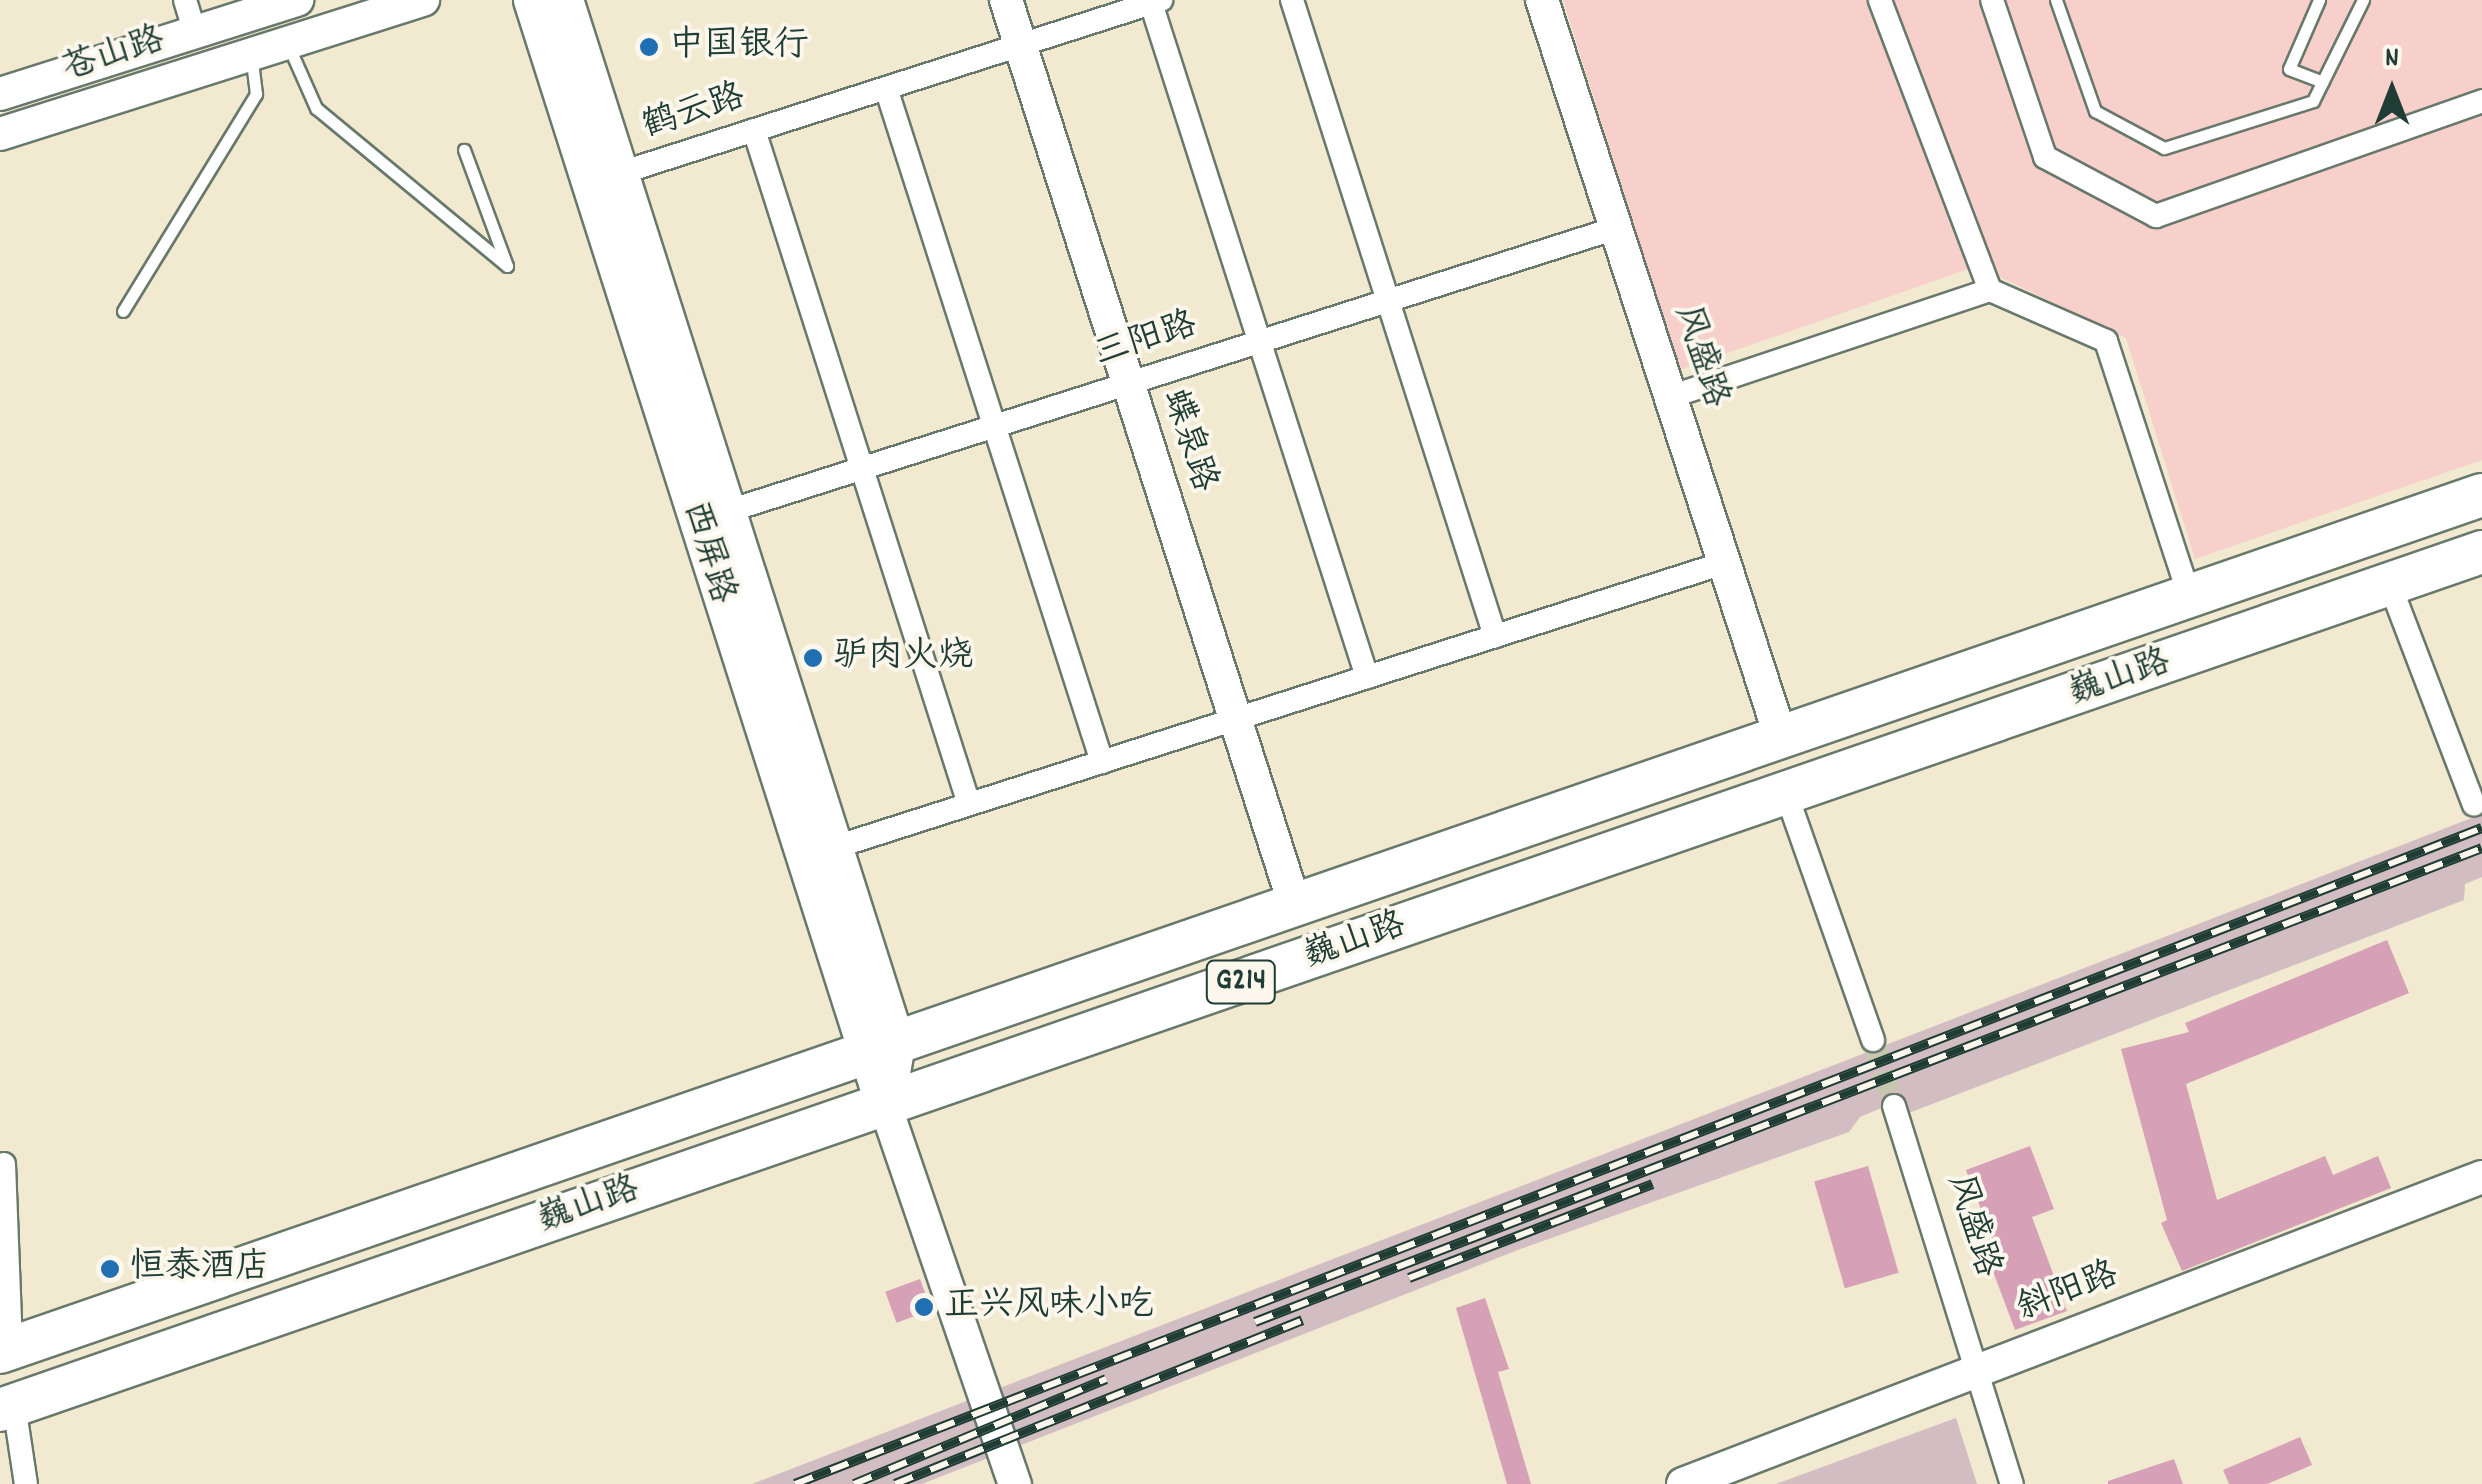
<!DOCTYPE html>
<meta charset="utf-8">
<style>
body{margin:0}
#map{position:relative;width:2482px;height:1484px;overflow:hidden;background:#f1e9d0;font-family:Dekko,"LXGW WenKai TC",sans-serif}
div>[style]{position:absolute}
[style*='--x']{left:calc(var(--x)*1px);top:calc(var(--y)*1px);width:calc(var(--w)*1px);rotate:calc(var(--a)*1deg)}
.built>*{inset:0;background:#f7d0cb}
.industrial>*{inset:0;background:#d2bec2}
.building>*{inset:0;background:#d6a1b6;transform-origin:0 0}
.street-tunnel>*{height:22px;margin-top:-11px;transform-origin:0;background:repeating-linear-gradient(90deg,#c7c7b1 0 22px,transparent 0 33px)}
.roads{filter:drop-shadow(2px 0 #68796b) drop-shadow(-2px 0 #68796b) drop-shadow(0 2px #68796b) drop-shadow(0 -2px #68796b)}
.lane>*{height:11px;margin:-5.5px;padding:0 5.5px;transform-origin:5.5px;border-radius:5.5px;background:#fff}
.street>*{height:22px;margin:-11px;padding:0 11px;transform-origin:11px;border-radius:11px;background:#fff}
.secondary>*{height:32px;margin:-16px;padding:0 16px;transform-origin:16px;border-radius:16px;background:#fff}
.primary>*{height:38px;margin:-19px;padding:0 19px;transform-origin:19px;border-radius:19px;background:#fff}
.highway>*{height:42px;margin:-21px;padding:0 21px;transform-origin:21px;border-radius:21px;background:#fff}
.rail>*{height:10px;margin-top:-5px;transform-origin:0;background:repeating-linear-gradient(90deg,#fbf7ec 0 19px,#1f3d34 0 38px);box-sizing:border-box;border-block:2px solid #1f3d34}
.dots>*{width:28px;height:28px;translate:-50% -50%;box-sizing:border-box;border:5px solid #fbf7ec;border-radius:50%}
span{translate:-50% -50%;white-space:nowrap;text-align:center;line-height:1.15;-webkit-text-stroke:8px #fbf7ec;paint-order:stroke}
.shield-label span{padding:2px 8px;background:#fbf7ec;border:2px solid;border-radius:8px;-webkit-text-stroke-width:0}
.shield-label{font-size:32px;color:#1f3d34;font-weight:700}
.poi-label{font-size:35px;color:#1f3d34}
.left{translate:0 -50%;text-align:left}
.street-label{font-size:35px;color:#1f3d34}
.north{position:absolute;left:2342px;top:40px;width:100px;height:100px;-webkit-text-stroke:8px #fbf7ec;paint-order:stroke;rotate:0deg;font-size:28px;font-weight:700;line-height:40px;text-align:center;color:#1f3d34}
.north::after{content:'';display:block;margin:auto;width:35px;height:45px;background:#1f3d34;clip-path:polygon(50% 0,100% 100%,50% 72%,0 100%)}
</style>
<div id="map">
<div class="built">
<i style="clip-path:polygon(1563px 0,2482px 0,2482px 460px,2195px 559px,2126px 338px,1977px 266px,1679px 370px)"></i>
</div>
<div class="industrial">
<i style="clip-path:polygon(2482px 814px,2482px 877px,2465px 884px,2464px 900px,1906px 1114px,1884px 1107px,1860px 1117px,1849px 1132px,1523px 1248px,922px 1484px,752px 1484px)"></i>
<i style="clip-path:polygon(1956px 1418px,1977px 1484px,1776px 1484px)"></i>
</div>
<div class="building">
<i style="clip-path:polygon(2387px 940px,2409px 993px,2186px 1084px,2217px 1200px,2325px 1156px,2333px 1175px,2378px 1156px,2391px 1188px,2182px 1271px,2161px 1223px,2167px 1220px,2121px 1049px,2189px 1032px,2185px 1023px)"></i>
<i style="clip-path:polygon(2030px 1146px,2054px 1209px,2032px 1217px,2067px 1311px,2015px 1330px,1988px 1258px,1998px 1254px,1966px 1170px)"></i>
<i style="left:1868px;top:1166px;width:111px;height:56px;rotate:74deg"></i>
<i style="left:920px;top:1279px;width:33px;height:37px;rotate:70deg"></i>
<i style="clip-path:polygon(1485px 1298px,1509px 1369px,1498px 1372px,1531px 1484px,1507px 1484px,1456px 1308px)"></i>
<i style="clip-path:polygon(2300px 1437px,2312px 1465px,2267px 1484px,2229px 1484px,2223px 1470px)"></i>
<i style="clip-path:polygon(2174px 1459px,2183px 1484px,2108px 1484px,2108px 1481px)"></i>
</div>
<div class="street-tunnel">
<i style="--x:1873;--y:1040;--w:69;--a:72.3"></i>
</div>
<div class="roads">
<div class="lane">
<i style="--x:2056;--y:0;--w:118;--a:70.6"></i>
<i style="--x:2095;--y:111;--w:78;--a:28.2"></i>
<i style="--x:2164;--y:148;--w:156;--a:-17.5"></i>
<i style="--x:2313;--y:101;--w:113;--a:-63.7"></i>
<i style="--x:2319;--y:0;--w:75;--a:113.5"></i>
<i style="--x:2289;--y:69;--w:36;--a:21"></i>
<i style="--x:289;--y:47;--w:67;--a:66.1"></i>
<i style="--x:316;--y:108;--w:248;--a:39.6"></i>
<i style="--x:507;--y:266;--w:124;--a:-110.3"></i>
<i style="--x:123;--y:311;--w:255;--a:-58.5"></i>
<i style="--x:256;--y:94;--w:35;--a:-97"></i>
</div>
<div class="street">
<i style="--x:185;--y:0;--w:34;--a:73"></i>
<i style="--x:1292;--y:0;--w:668;--a:72.3"></i>
<i style="--x:1992;--y:0;--w:166;--a:71.3"></i>
<i style="--x:2045;--y:157;--w:126;--a:28"></i>
<i style="--x:2156;--y:216;--w:346;--a:-19.4"></i>
<i style="--x:1151;--y:3;--w:708;--a:72.23"></i>
<i style="--x:886;--y:88;--w:708;--a:72.23"></i>
<i style="--x:754;--y:130;--w:707;--a:72.31"></i>
<i style="--x:608;--y:177;--w:581;--a:-17.75"></i>
<i style="--x:1990;--y:290;--w:127;--a:23.7"></i>
<i style="--x:2106;--y:341;--w:270;--a:71.9"></i>
<i style="--x:1670;--y:397;--w:337;--a:-18.5"></i>
<i style="--x:1990;--y:290;--w:310;--a:-110.8"></i>
<i style="--x:719;--y:514;--w:941;--a:-17.68"></i>
<i style="--x:2390;--y:585;--w:235;--a:69.1"></i>
<i style="--x:1786;--y:793;--w:262;--a:70.6"></i>
<i style="--x:823;--y:851;--w:946;--a:-17.73"></i>
<i style="--x:1894;--y:1106;--w:396;--a:72.7"></i>
<i style="--x:4;--y:1164;--w:184;--a:87.8"></i>
<i style="--x:14;--y:1405;--w:80;--a:81.4"></i>
</div>
<div class="secondary">
<i style="--x:1006;--y:0;--w:951;--a:72.31"></i>
<i style="--x:1542;--y:0;--w:776;--a:72.06"></i>
<i style="--x:0;--y:94;--w:312;--a:-17.6"></i>
<i style="--x:0;--y:134;--w:444;--a:-17.6"></i>
<i style="--x:885;--y:1105;--w:401;--a:71.1"></i>
<i style="--x:1683;--y:1484;--w:856;--a:-21.02"></i>
</div>
<div class="primary">
<i style="--x:533;--y:0;--w:1160;--a:72.33"></i>
<i style="--x:564;--y:0;--w:1096;--a:72.36"></i>
<i style="--x:896;--y:1044;--w:29;--a:100"></i>
</div>
<div class="highway">
<i style="--x:0;--y:1352;--w:2626;--a:-19.05"></i>
<i style="--x:0;--y:1410;--w:2626;--a:-19.07"></i>
</div>
</div>
<div class="rail">
<i style="--x:1409;--y:1278;--w:261;--a:-21.1"></i>
<i style="--x:1255;--y:1322;--w:1315;--a:-21.12"></i>
<i style="--x:795;--y:1484;--w:1810;--a:-21.25"></i>
<i style="--x:854;--y:1484;--w:273;--a:-22.6"></i>
<i style="--x:895;--y:1484;--w:439;--a:-21.9"></i>
</div>
<div class="dots">
<i style="left:649px;top:47px;background:#1f6fb2"></i>
<i style="left:813px;top:658px;background:#1f6fb2"></i>
<i style="left:110px;top:1269px;background:#1f6fb2"></i>
<i style="left:924px;top:1307px;background:#1f6fb2"></i>
</div>
<div class="shield-label">
<span style="left:1241px;top:982px">G214</span>
</div>
<div class="poi-label">
<span class="left" style="left:669px;top:47px">中国银行</span>
<span class="left" style="left:833px;top:658px">驴肉火烧</span>
<span class="left" style="left:130px;top:1269px">恒泰酒店</span>
<span class="left" style="left:944px;top:1307px">正兴风味小吃</span>
</div>
<div class="street-label">
<span style="left:114px;top:56px;rotate:-18deg">苍山路</span>
<span style="left:694px;top:113px;rotate:-18deg">鹤云路</span>
<span style="left:1146px;top:341px;rotate:-18deg">三阳路</span>
<span style="left:1700px;top:357px;rotate:72deg">风盛路</span>
<span style="left:1188px;top:441px;rotate:72deg">蝶泉路</span>
<span style="left:707px;top:553px;rotate:73deg">西屏路</span>
<span style="left:2120px;top:679px;rotate:-19deg">巍山路</span>
<span style="left:1355px;top:942px;rotate:-19deg">巍山路</span>
<span style="left:589px;top:1206px;rotate:-19deg">巍山路</span>
<span style="left:1972px;top:1226px;rotate:73deg">风盛路</span>
<span style="left:2068px;top:1293px;rotate:-21deg">斜阳路</span>
</div>
<div class="north">N</div>
</div>
